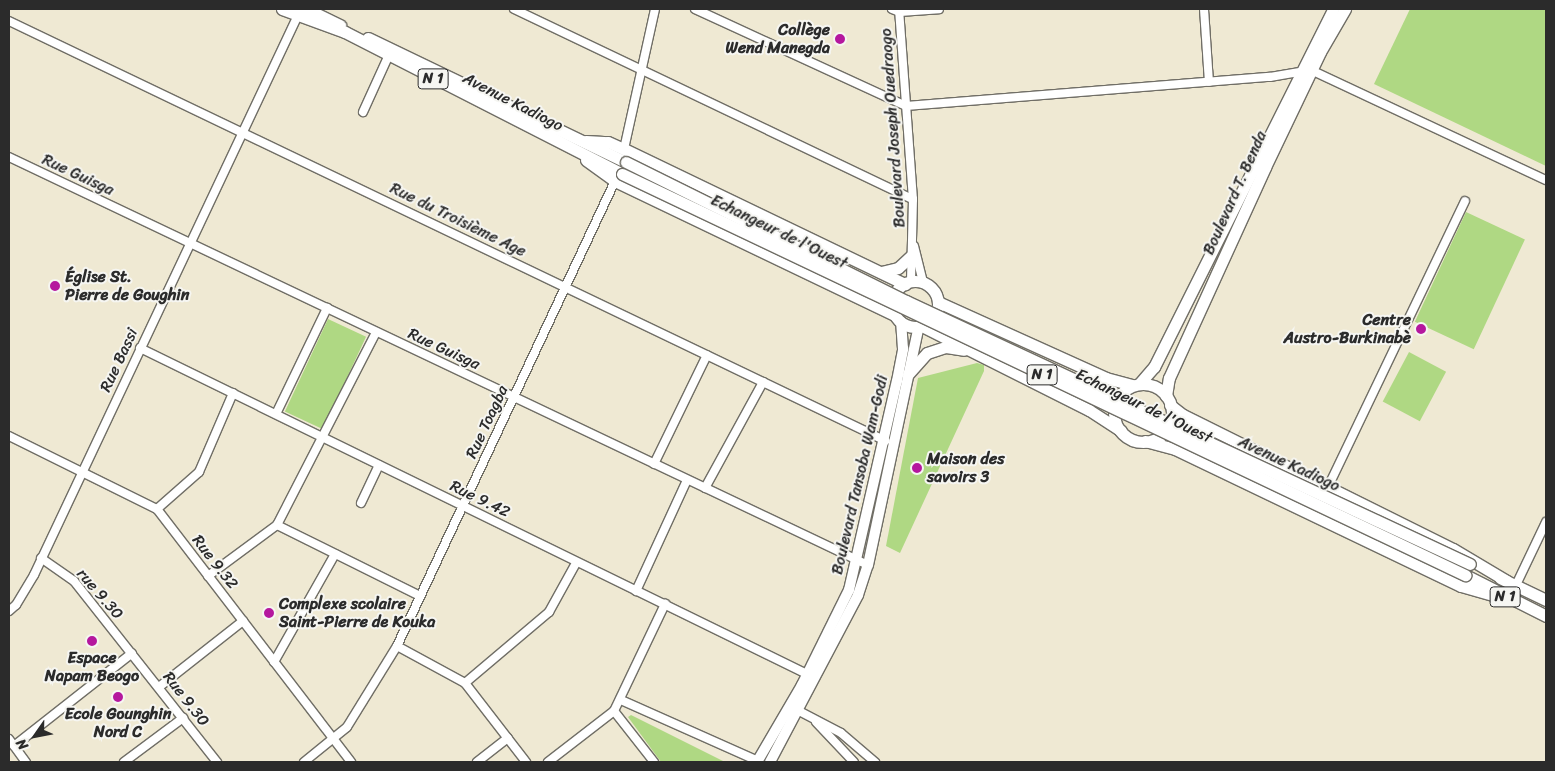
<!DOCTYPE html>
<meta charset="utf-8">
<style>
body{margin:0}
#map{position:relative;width:1555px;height:771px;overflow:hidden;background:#efe9d3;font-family:Sriracha,sans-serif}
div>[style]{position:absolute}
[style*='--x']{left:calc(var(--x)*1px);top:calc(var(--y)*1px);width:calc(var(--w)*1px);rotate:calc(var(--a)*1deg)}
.green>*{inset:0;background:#afd883;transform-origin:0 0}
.roads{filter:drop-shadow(1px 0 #706e66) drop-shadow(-1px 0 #706e66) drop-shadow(0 1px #706e66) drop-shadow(0 -1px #706e66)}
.minor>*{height:8px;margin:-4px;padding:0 4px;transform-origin:4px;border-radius:4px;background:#fff}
.major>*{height:10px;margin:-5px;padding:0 5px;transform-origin:5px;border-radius:5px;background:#fff}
.highway>*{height:11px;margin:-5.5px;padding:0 5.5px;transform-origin:5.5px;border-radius:5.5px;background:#fff}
.highway>.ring{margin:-5.5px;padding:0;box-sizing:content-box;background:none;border:11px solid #fff;border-radius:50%}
.bridges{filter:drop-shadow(1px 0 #706e66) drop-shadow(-1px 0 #706e66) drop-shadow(0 1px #706e66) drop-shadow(0 -1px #706e66)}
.highway-bridge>*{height:11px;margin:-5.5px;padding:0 5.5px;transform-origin:5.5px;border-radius:5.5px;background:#fff}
.dots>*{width:14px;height:14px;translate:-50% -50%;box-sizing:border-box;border:2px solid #f6f6f2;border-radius:50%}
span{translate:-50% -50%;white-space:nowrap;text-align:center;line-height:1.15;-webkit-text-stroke:4px #f6f6f2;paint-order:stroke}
.shield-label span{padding:1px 4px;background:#f6f6f2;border:1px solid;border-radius:4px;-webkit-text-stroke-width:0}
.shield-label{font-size:15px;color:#2b2b2b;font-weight:700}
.poi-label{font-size:16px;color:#2b2b2b;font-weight:700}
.right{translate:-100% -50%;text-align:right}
.left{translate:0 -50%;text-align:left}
.street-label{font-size:16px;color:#2b2b2b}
.frame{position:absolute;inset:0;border:10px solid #2b2b2b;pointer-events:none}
.north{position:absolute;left:10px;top:711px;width:50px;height:50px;-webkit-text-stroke:4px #f6f6f2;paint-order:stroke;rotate:237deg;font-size:14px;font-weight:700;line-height:20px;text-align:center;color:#2b2b2b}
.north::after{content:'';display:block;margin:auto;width:18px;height:22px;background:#2b2b2b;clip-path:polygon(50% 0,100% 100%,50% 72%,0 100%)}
</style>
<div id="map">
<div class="green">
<i style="clip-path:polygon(1410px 9px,1546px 9px,1546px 166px,1374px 84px)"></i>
<i style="left:1466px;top:212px;width:65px;height:121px;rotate:25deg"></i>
<i style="left:328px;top:319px;width:42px;height:102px;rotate:25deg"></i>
<i style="left:1409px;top:352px;width:42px;height:56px;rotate:28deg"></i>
<i style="clip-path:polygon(977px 363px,984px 365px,984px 371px,900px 553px,886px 546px,918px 378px)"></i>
<i style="clip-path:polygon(631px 715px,725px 762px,661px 762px,628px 717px)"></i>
</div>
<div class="roads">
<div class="minor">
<i style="--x:514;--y:9;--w:442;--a:25.5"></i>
<i style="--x:695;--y:9;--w:232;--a:24.7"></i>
<i style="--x:906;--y:106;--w:365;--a:-4.6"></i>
<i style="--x:1270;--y:77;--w:42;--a:-9.7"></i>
<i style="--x:1311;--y:70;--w:259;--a:25.1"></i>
<i style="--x:892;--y:9;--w:9;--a:21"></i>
<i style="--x:900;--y:12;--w:39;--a:-4"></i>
<i style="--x:899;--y:9;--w:191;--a:85.8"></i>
<i style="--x:913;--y:199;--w:83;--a:91.4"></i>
<i style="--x:1204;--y:9;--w:73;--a:86.1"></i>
<i style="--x:9;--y:21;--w:972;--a:25.59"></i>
<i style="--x:363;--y:112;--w:60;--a:-65.6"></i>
<i style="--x:624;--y:149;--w:143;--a:-77.5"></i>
<i style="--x:9;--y:157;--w:951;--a:25.41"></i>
<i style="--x:914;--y:246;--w:38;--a:76"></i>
<i style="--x:140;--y:348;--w:742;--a:26.05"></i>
<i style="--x:276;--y:414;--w:118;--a:-64.3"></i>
<i style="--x:9;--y:436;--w:165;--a:26.3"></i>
<i style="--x:157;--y:509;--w:319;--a:52.5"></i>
<i style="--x:654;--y:464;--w:121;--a:-64.1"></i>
<i style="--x:1328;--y:487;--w:317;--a:-64.4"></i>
<i style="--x:705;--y:488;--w:121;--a:-61.3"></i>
<i style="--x:361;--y:503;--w:42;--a:-64.7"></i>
<i style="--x:157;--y:509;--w:56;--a:-41.4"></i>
<i style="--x:199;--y:472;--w:86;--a:-66.7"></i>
<i style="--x:277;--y:525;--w:160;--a:26.4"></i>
<i style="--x:41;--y:558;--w:40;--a:34.9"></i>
<i style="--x:74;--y:581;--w:231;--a:51.7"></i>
<i style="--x:208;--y:576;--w:86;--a:-36.5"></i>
<i style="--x:277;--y:525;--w:217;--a:-62.8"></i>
<i style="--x:1516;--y:585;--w:70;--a:-64.5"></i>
<i style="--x:636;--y:591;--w:122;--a:-65.3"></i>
<i style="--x:9;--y:611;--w:9;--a:-41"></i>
<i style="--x:16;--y:605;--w:35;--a:-59"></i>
<i style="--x:34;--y:575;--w:626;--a:-64.75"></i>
<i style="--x:397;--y:646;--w:77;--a:28.6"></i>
<i style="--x:465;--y:683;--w:100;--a:52.3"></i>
<i style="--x:274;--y:662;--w:124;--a:-60.5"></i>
<i style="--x:465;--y:683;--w:110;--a:-40.2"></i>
<i style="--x:549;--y:612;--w:56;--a:-61.1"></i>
<i style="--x:159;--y:687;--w:107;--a:-38.2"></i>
<i style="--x:621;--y:700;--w:150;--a:24"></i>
<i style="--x:614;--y:711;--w:65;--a:51.9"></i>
<i style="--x:799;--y:711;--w:47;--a:27.6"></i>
<i style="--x:841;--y:733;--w:45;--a:40.5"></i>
<i style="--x:816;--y:722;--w:55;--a:46.5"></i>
<i style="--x:9;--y:739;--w:29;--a:54"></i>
<i style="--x:14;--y:746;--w:150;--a:-38.2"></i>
<i style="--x:124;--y:762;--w:74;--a:-36.7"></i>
<i style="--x:304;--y:762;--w:55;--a:-39.1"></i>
<i style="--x:347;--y:727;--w:95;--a:-58.3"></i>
<i style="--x:397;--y:646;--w:514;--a:-64.88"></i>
<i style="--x:477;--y:762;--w:39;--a:-38"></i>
<i style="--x:548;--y:762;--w:83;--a:-37.7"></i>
<i style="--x:614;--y:711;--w:119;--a:-64.5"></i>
</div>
<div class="major">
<i style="--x:757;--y:762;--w:89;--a:-59.7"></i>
<i style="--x:802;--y:685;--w:106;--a:-63.7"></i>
<i style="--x:849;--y:590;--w:214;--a:-77.1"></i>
<i style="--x:897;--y:381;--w:33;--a:-79"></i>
<i style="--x:903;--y:349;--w:27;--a:-94"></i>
<i style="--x:770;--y:762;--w:189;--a:-62.2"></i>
<i style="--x:858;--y:595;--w:32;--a:-72"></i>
<i style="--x:868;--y:565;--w:244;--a:-78"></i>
</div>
<div class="highway">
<i style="--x:282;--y:9;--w:67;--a:20.1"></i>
<i style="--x:345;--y:32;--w:311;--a:27.1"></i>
<i style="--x:307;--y:9;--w:37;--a:26"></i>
<i style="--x:368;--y:38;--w:286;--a:25.7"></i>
<i style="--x:586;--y:141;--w:22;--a:3"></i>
<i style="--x:608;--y:142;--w:17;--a:24"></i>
<i style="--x:624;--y:149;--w:312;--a:25.7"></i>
<i style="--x:586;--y:160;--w:36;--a:36"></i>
<i style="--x:615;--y:181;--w:310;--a:25.6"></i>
<i style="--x:881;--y:272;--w:17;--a:-13"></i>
<i style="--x:898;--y:268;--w:18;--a:-43"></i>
<i class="ring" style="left:892px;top:281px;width:35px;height:35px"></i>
<i style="--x:938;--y:302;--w:184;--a:24.3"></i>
<i style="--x:1106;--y:378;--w:28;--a:15"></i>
<i style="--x:922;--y:326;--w:187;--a:26.7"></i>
<i style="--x:1089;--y:410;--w:38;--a:33"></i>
<i style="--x:908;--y:374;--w:28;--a:-48"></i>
<i style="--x:927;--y:353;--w:20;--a:-18"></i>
<i style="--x:946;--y:347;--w:18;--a:9"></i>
<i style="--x:1139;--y:384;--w:23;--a:-49"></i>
<i style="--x:1154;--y:367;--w:400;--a:-63.4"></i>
<i class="ring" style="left:1114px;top:384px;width:47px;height:47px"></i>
<i style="--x:1166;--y:396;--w:18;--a:-81"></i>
<i style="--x:1169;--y:378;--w:232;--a:-65.5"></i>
<i style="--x:1265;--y:167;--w:127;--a:-64.4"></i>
<i style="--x:1320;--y:52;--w:50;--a:-59.8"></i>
<i style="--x:1170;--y:405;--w:16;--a:38"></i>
<i style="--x:1183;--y:415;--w:301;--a:26.4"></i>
<i style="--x:1453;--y:549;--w:63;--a:30.7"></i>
<i style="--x:1145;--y:441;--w:31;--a:15"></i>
<i style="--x:1175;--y:449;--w:317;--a:25.6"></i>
<i style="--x:1461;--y:586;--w:51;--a:15.9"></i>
<i style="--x:1465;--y:575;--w:91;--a:26.8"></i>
<i style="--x:1500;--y:578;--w:51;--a:25.6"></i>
</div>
</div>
<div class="bridges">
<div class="highway-bridge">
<i style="--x:626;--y:162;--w:313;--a:26.4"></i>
<i style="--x:906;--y:301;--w:622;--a:25"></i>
<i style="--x:622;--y:174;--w:934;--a:25.44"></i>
</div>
</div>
<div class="dots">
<i style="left:840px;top:39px;background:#b5179e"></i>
<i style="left:55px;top:286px;background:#b5179e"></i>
<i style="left:1421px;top:329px;background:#b5179e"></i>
<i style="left:917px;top:468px;background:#b5179e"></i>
<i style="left:269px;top:613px;background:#b5179e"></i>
<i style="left:92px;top:641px;background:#b5179e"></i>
<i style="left:118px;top:697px;background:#b5179e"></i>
</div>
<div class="shield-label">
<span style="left:433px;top:79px">N 1</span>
<span style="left:1042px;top:375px">N 1</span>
<span style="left:1505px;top:597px">N 1</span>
</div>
<div class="poi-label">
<span class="right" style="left:830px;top:39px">Collège<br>Wend Manegda</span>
<span class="left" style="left:65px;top:286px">Église St.<br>Pierre de Goughin</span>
<span class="right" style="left:1411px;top:329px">Centre<br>Austro-Burkinabè</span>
<span class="left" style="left:927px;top:468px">Maison des<br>savoirs 3</span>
<span class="left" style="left:279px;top:613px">Complexe scolaire<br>Saint-Pierre de Kouka</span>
<span style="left:92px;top:667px">Espace<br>Napam Beogo</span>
<span style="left:118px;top:723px">Ecole Gounghin<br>Nord C</span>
</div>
<div class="street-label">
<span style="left:513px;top:102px;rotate:27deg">Avenue Kadiogo</span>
<span style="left:893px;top:128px;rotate:-94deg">Boulevard Joseph Ouedraogo</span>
<span style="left:78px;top:175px;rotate:25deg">Rue Guisga</span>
<span style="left:1235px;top:193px;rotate:-66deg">Boulevard T. Benda</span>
<span style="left:458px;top:220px;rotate:26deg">Rue du Troisième Age</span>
<span style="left:779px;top:232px;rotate:26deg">Echangeur de l'Ouest</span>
<span style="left:444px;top:349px;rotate:25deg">Rue Guisga</span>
<span style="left:119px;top:360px;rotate:-65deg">Rue Bassi</span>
<span style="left:1144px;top:406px;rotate:26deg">Echangeur de l'Ouest</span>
<span style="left:487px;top:422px;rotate:-65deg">Rue Toagba</span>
<span style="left:1289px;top:464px;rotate:25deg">Avenue Kadiogo</span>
<span style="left:860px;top:475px;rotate:-77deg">Boulevard Tansoba Wam-Godi</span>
<span style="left:480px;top:499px;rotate:26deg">Rue 9.42</span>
<span style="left:215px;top:562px;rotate:52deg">Rue 9.32</span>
<span style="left:100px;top:594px;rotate:49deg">rue 9.30</span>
<span style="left:186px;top:699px;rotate:52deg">Rue 9.30</span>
</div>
<div class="frame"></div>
<div class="north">N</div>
</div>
